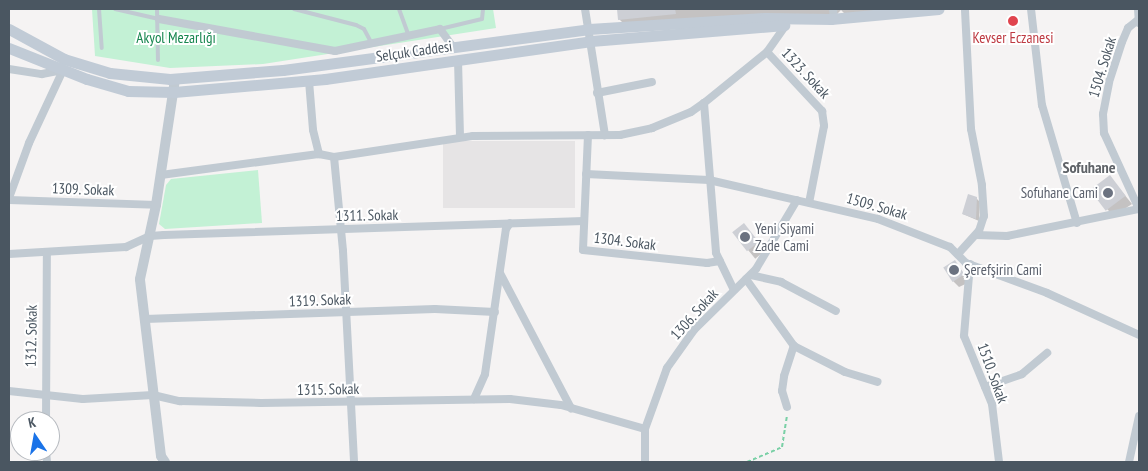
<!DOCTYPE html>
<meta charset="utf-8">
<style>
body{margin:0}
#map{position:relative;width:1148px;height:471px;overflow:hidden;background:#f5f3f3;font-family:"PT Sans Narrow",sans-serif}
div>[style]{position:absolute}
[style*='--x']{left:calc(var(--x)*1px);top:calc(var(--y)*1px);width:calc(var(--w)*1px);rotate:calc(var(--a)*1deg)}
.education>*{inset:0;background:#e6e4e5;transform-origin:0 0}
.green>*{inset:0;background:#c3f1d5}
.shadow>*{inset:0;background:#0003;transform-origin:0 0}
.building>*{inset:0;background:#cdcfd5;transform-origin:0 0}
.path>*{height:2px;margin-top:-1px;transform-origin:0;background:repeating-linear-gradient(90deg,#7ad0a6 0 4px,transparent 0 6.5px)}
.service>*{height:4px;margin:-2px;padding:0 2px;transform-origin:2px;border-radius:2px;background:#c1cad2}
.minor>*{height:8px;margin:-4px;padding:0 4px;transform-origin:4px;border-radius:4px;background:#c1cad2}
.tertiary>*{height:10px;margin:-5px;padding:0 5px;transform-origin:5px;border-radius:5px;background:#c1cad2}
.secondary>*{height:11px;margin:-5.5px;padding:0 5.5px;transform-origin:5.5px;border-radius:5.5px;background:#c1cbd6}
.dots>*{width:14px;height:14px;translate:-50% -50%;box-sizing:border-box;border:2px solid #fff;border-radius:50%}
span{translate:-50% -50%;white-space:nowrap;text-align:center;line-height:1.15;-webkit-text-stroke:4px #fff;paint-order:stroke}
.park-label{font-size:15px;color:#17864f}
.health-label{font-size:15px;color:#be3a42}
.street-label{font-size:15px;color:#4a5661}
.worship-label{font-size:15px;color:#5b616d}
.right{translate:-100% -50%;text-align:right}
.left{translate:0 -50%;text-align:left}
.neighbourhood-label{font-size:16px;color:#5f6368;font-weight:700}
.frame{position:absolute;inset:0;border:10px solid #4a5661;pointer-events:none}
.north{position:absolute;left:10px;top:411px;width:50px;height:50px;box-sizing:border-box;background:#fff;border:1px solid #b7bbc0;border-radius:50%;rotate:348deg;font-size:14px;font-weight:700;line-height:20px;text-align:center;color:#4a5661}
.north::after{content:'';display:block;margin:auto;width:18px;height:22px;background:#1a73e8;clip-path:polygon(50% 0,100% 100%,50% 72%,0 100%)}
</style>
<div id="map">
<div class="education">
<i style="left:575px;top:141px;width:67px;height:132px;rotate:90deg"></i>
</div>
<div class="green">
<i style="clip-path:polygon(92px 9px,493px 9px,496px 28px,263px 64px,170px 68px,95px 56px)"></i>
<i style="clip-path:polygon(258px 170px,262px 223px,165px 229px,159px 224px,166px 185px,171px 179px)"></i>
</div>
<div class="shadow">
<i style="clip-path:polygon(618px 9px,913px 9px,847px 16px,841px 10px,835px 16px,627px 27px,619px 19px)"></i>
<i style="clip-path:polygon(1110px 177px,1132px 204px,1114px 216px,1107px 209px)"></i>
<i style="clip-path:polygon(976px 198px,980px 202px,979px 221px,963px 214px)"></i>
<i style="left:744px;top:225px;width:33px;height:13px;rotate:50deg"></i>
<i style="clip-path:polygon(955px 262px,970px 282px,959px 287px,952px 280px)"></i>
</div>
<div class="building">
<i style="clip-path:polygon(617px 9px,675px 9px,676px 14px,618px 20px)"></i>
<i style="left:1110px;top:175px;width:26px;height:25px;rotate:53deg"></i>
<i style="clip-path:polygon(968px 194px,977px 197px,976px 219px,962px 214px)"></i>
<i style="left:744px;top:223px;width:24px;height:15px;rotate:52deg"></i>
<i style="left:955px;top:260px;width:17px;height:14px;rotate:57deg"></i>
</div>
<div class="path">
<i style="--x:747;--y:462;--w:38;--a:-23"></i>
<i style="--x:782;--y:447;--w:32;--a:-81"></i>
</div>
<div class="service">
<i style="--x:99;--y:9;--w:39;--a:86"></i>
<i style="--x:115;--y:9;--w:45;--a:12.8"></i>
<i style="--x:157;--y:9;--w:51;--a:88.9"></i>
<i style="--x:294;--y:9;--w:64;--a:14.5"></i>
<i style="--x:356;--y:25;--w:9;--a:27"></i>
<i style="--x:364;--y:29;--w:17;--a:62"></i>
<i style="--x:399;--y:9;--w:29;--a:70"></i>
<i style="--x:440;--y:29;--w:43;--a:-13.4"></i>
<i style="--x:482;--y:19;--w:10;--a:-84"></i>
</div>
<div class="minor">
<i style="--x:585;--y:9;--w:128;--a:81"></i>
<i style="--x:833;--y:9;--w:10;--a:84"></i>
<i style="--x:1031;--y:9;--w:97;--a:83.5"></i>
<i style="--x:1042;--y:105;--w:123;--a:73.5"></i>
<i style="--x:1138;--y:9;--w:14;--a:86"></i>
<i style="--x:159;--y:19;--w:179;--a:10.3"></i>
<i style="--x:335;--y:51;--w:107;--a:-11.8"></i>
<i style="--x:440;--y:29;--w:22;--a:54"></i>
<i style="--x:1139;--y:19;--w:14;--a:141"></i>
<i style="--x:1128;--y:28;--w:15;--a:113"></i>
<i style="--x:1122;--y:42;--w:38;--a:108"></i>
<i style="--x:1110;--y:78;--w:37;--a:101"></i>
<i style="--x:1103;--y:114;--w:19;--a:87"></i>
<i style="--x:1104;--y:133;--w:84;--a:65.3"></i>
<i style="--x:767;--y:52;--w:81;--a:47"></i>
<i style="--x:822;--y:111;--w:15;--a:82"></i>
<i style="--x:824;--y:126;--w:78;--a:101"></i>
<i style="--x:458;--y:60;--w:77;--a:88.5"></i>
<i style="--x:9;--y:69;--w:33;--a:9"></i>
<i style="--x:42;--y:74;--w:21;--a:-11"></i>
<i style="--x:309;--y:81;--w:49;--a:85.3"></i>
<i style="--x:313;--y:130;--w:25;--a:76"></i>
<i style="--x:597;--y:93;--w:56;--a:-11.3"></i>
<i style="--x:704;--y:103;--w:150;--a:85.4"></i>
<i style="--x:716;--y:253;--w:41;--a:64.1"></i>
<i style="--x:588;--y:135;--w:115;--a:92.5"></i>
<i style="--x:583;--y:250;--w:125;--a:6"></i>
<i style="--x:707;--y:263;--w:13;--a:-9"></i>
<i style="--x:334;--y:157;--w:94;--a:84.5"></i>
<i style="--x:343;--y:251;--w:211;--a:87"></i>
<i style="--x:586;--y:174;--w:123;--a:2.8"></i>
<i style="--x:709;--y:180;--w:173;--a:13"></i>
<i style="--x:878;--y:219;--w:77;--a:21.3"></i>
<i style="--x:950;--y:247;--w:23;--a:45"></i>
<i style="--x:966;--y:263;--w:86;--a:20.3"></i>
<i style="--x:1047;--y:293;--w:101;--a:24.5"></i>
<i style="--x:161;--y:175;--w:159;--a:-7.6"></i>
<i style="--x:319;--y:154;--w:15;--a:11"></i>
<i style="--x:334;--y:157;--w:141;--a:-8.6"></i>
<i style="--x:473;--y:136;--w:147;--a:-0.4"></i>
<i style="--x:620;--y:135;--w:33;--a:-12"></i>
<i style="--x:652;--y:128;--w:42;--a:-22.3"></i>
<i style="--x:691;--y:112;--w:16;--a:-35"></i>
<i style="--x:704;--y:103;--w:81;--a:-39"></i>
<i style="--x:767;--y:52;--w:33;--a:-55"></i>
<i style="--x:9;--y:198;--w:59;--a:-70"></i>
<i style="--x:29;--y:143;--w:81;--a:-65"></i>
<i style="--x:9;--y:200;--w:147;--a:1.9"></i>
<i style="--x:976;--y:235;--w:31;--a:2"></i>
<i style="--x:1007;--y:236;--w:135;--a:-11.6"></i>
<i style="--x:9;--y:254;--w:117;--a:-3.4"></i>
<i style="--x:126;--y:247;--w:26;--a:-25"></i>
<i style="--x:150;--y:236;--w:14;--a:-4"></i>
<i style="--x:164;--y:235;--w:420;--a:-1.9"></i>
<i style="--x:958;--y:254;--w:31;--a:-48"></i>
<i style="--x:979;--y:231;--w:16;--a:-72"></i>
<i style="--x:984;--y:216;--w:31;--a:-94"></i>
<i style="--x:982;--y:185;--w:57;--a:-101.1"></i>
<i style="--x:971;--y:129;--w:120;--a:-92.9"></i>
<i style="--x:970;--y:264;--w:72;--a:94.8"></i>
<i style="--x:964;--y:336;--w:74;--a:67.6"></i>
<i style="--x:992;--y:404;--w:58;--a:83.1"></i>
<i style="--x:500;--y:273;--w:153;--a:62.3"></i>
<i style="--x:751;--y:275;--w:31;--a:13"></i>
<i style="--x:781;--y:282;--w:62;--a:27.8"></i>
<i style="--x:746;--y:279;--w:82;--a:54.4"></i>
<i style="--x:794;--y:346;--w:57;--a:27"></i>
<i style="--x:845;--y:372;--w:34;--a:17"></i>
<i style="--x:145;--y:319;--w:290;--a:-2"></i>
<i style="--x:435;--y:309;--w:60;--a:2.9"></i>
<i style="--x:985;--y:387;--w:39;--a:-19"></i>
<i style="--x:1022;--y:374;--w:33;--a:-40"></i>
<i style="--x:9;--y:391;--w:74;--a:6.2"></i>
<i style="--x:83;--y:399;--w:70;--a:-3.3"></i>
<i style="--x:153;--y:395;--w:28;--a:13"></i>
<i style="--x:180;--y:401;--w:81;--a:1.4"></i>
<i style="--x:261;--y:403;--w:249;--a:-0.9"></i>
<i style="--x:510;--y:399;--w:51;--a:6.7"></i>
<i style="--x:561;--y:405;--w:87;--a:15.9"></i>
<i style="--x:474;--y:399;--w:27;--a:-66"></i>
<i style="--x:485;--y:374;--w:147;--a:-81.8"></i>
<i style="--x:506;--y:229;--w:7;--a:-56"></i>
<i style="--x:787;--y:407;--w:17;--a:-107"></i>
<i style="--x:782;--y:391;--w:15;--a:-82"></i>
<i style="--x:784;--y:376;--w:32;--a:-72"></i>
<i style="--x:46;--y:421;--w:169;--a:-89.7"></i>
<i style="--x:46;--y:451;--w:11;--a:85"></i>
<i style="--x:645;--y:462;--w:33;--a:-90"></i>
<i style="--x:645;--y:429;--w:65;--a:-70.2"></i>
<i style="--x:667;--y:368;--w:47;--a:-54.6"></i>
<i style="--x:694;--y:330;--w:87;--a:-44.5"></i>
<i style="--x:756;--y:269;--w:80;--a:-59.3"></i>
<i style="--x:1129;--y:462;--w:47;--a:-77.7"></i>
</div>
<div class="tertiary">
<i style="--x:165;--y:462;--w:7;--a:-124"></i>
<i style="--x:161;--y:456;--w:178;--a:-96.8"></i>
<i style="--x:140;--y:279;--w:76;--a:-77.8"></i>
<i style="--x:156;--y:205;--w:127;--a:-81.4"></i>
</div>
<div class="secondary">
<i style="--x:9;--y:29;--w:63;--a:28.6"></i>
<i style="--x:64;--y:59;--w:48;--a:16.9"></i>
<i style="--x:110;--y:73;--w:60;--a:5.7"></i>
<i style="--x:170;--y:79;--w:113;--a:-4.6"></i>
<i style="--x:283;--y:70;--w:309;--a:-7.6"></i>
<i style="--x:589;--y:29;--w:176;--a:-3.6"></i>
<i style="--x:765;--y:18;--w:66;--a:0.9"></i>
<i style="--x:831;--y:19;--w:108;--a:-5.3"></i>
<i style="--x:9;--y:48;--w:84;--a:21.7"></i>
<i style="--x:87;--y:79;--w:43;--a:16.3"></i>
<i style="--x:128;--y:91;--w:46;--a:1.2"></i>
<i style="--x:174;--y:92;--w:152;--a:-4.9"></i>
<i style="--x:325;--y:79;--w:269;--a:-8.1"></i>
<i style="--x:591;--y:41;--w:194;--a:-4.7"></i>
</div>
<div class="dots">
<i style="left:1013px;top:21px;background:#e0444e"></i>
<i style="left:1108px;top:193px;background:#6b7280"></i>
<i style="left:745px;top:237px;background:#6b7280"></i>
<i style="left:954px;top:270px;background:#6b7280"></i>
</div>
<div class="park-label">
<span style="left:176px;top:38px">Akyol Mezarlığı</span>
</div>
<div class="health-label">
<span style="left:1013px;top:38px">Kevser Eczanesi</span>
</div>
<div class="street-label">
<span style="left:414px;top:51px;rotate:-8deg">Selçuk Caddesi</span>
<span style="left:1102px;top:67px;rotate:-73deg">1504. Sokak</span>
<span style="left:806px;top:73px;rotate:47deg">1323. Sokak</span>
<span style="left:83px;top:189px;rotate:2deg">1309. Sokak</span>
<span style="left:877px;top:206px;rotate:16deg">1509. Sokak</span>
<span style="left:367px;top:215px;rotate:-1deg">1311. Sokak</span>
<span style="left:625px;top:241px;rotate:7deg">1304. Sokak</span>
<span style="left:320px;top:300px;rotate:-2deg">1319. Sokak</span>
<span style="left:694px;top:314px;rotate:-48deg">1306. Sokak</span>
<span style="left:31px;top:336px;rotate:-89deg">1312. Sokak</span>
<span style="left:993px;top:373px;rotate:70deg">1510. Sokak</span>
<span style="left:328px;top:389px;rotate:-1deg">1315. Sokak</span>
</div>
<div class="worship-label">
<span class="right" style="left:1098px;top:193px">Sofuhane Cami</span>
<span class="left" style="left:755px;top:237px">Yeni Siyami<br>Zade Cami</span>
<span class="left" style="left:964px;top:270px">Şerefşirin Cami</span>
</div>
<div class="neighbourhood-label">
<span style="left:1089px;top:167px">Sofuhane</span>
</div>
<div class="frame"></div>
<div class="north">K</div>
</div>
